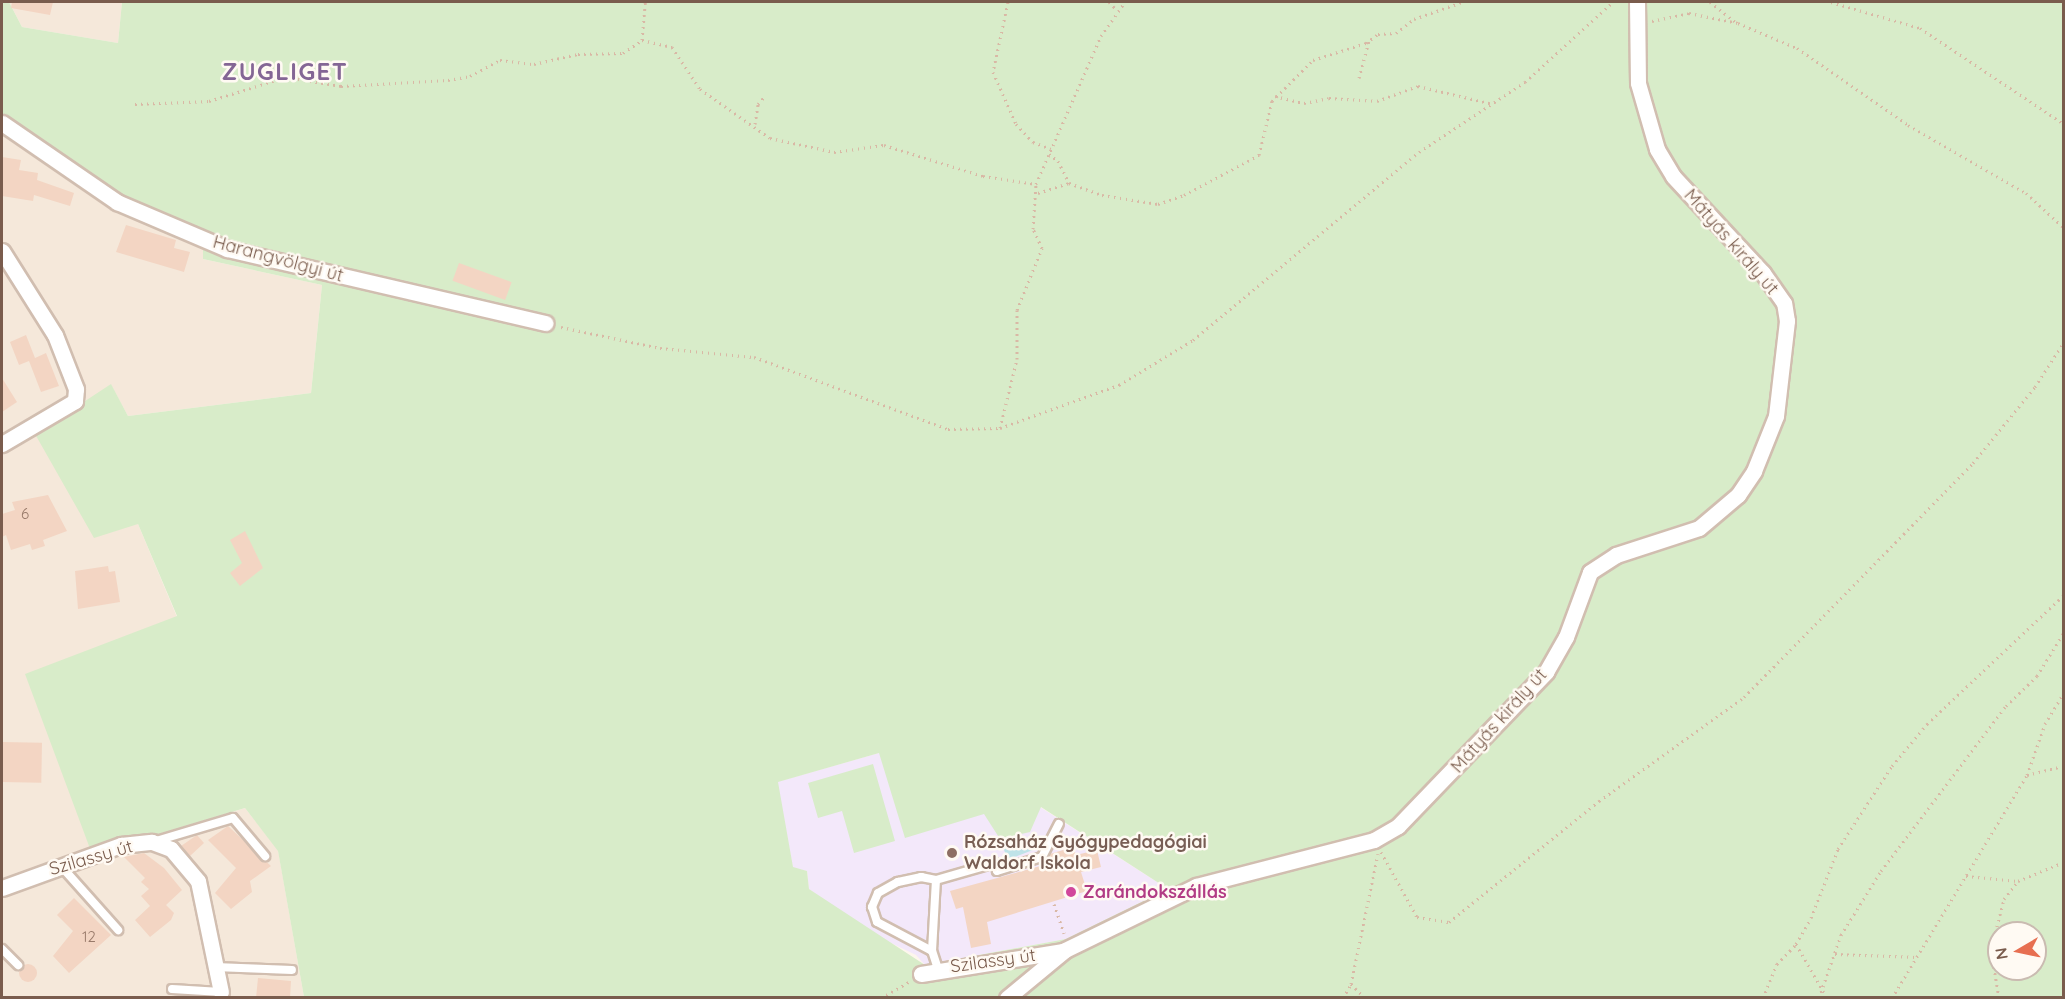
<!DOCTYPE html>
<meta charset="utf-8">
<style>
body{margin:0}
#map{position:relative;width:2065px;height:999px;overflow:hidden;background:#fdf6ec;font-family:Quicksand,sans-serif}
div>[style]{position:absolute}
[style*='--x']{left:calc(var(--x)*1px);top:calc(var(--y)*1px);width:calc(var(--w)*1px);rotate:calc(var(--a)*1deg)}
.residential>*{inset:0;background:#f5e8da}
.education>*{inset:0;background:#f3e8fa}
.green>*{inset:0;background:#d8ecc9}
.water>*{inset:0;background:#bfe3e8;transform-origin:0 0}
.building>*{inset:0;background:#f3d5c3;transform-origin:0 0}
.round{border-radius:50%}
.path>*{height:3px;margin-top:-1.5px;transform-origin:0;background:repeating-linear-gradient(90deg,#d9b8a5 0 1.5px,transparent 0 6px)}
.roads{filter:drop-shadow(2px 0 #d1beb0) drop-shadow(-2px 0 #d1beb0) drop-shadow(0 2px #d1beb0) drop-shadow(0 -2px #d1beb0)}
.service>*{height:8px;margin:-4px;padding:0 4px;transform-origin:4px;border-radius:4px;background:#fff}
.minor>*{height:15px;margin:-7.5px;padding:0 7.5px;transform-origin:7.5px;border-radius:7.5px;background:#fff}
.dots>*{width:16px;height:16px;translate:-50% -50%;box-sizing:border-box;border:3px solid #fffaf3;border-radius:50%}
span{translate:-50% -50%;white-space:nowrap;text-align:center;line-height:1.15;-webkit-text-stroke:5px #fffaf3;paint-order:stroke}
.number-label{font-size:15px;color:#987a6a}
.number-label span{-webkit-text-stroke-width:0}
.street-label{font-size:18px;color:#7a5c4d}
.education-label{font-size:18px;color:#785e54;font-weight:700}
.left{translate:0 -50%;text-align:left}
.hotel-label{font-size:18px;color:#b23c85;font-weight:700}
.district-label{font-size:24px;color:#846695;font-weight:700;letter-spacing:1.5px}
.frame{position:absolute;inset:0;border:3px solid #7a5c4d;pointer-events:none}
.north{position:absolute;left:1987px;top:921px;width:60px;height:60px;box-sizing:border-box;background:#fffaf3;border:2px solid #cabbb1;border-radius:50%;rotate:261deg;font-size:16px;font-weight:700;line-height:24px;text-align:center;color:#7a5c4d}
.north::after{content:'';display:block;margin:auto;width:21px;height:27px;background:#e76f51;clip-path:polygon(50% 0,100% 100%,50% 72%,0 100%)}
</style>
<div id="map">
<div class="residential">
<i style="clip-path:polygon(9px 2px,122px 2px,118px 43px,22px 27px)"></i>
<i style="clip-path:polygon(2px 114px,204px 233px,203px 259px,322px 285px,311px 393px,128px 416px,111px 385px,138px 524px,177px 617px,152px 838px,245px 808px,278px 850px,304px 997px,2px 997px)"></i>
</div>
<div class="education">
<i style="clip-path:polygon(879px 753px,1040px 807px,1168px 889px,1066px 939px,925px 965px,916px 955px,868px 932px,809px 889px,807px 871px,793px 868px,777px 782px)"></i>
</div>
<div class="green">
<i style="clip-path:polygon(evenodd,2px 2px,9px 2px,22px 27px,118px 43px,122px 2px,2063px 2px,2063px 997px,304px 997px,278px 851px,245px 808px,92px 854px,25px 674px,177px 616px,138px 524px,94px 538px,35px 434px,111px 384px,128px 416px,311px 393px,322px 285px,203px 259px,203px 233px,114px 192px,2px 114px,2px 2px,879px 753px,905px 838px,984px 814px,1000px 839px,1030px 832px,1041px 807px,1168px 889px,1066px 939px,925px 965px,809px 889px,807px 871px,793px 867px,778px 782px,879px 753px,2px 2px,1999px 933px,2035px 933px,2035px 969px,1999px 969px,1999px 933px)"></i>
<i style="clip-path:polygon(873px 764px,895px 841px,854px 853px,842px 811px,818px 818px,808px 783px)"></i>
</div>
<div class="water">
<i style="left:1028px;top:837px;width:14px;height:27px;rotate:69deg"></i>
</div>
<div class="building">
<i style="clip-path:polygon(12px 2px,53px 2px,50px 15px,11px 8px)"></i>
<i style="clip-path:polygon(2px 157px,21px 160px,19px 170px,38px 173px,37px 180px,74px 193px,70px 206px,34px 195px,33px 201px,2px 196px)"></i>
<i style="clip-path:polygon(126px 225px,176px 240px,174px 248px,190px 252px,184px 272px,116px 252px)"></i>
<i style="left:459px;top:263px;width:56px;height:19px;rotate:20deg"></i>
<i style="clip-path:polygon(26px 335px,35px 358px,46px 353px,59px 386px,41px 392px,29px 361px,19px 365px,10px 342px)"></i>
<i style="clip-path:polygon(2px 378px,17px 402px,2px 412px)"></i>
<i style="clip-path:polygon(48px 495px,67px 531px,43px 540px,45px 546px,32px 550px,30px 544px,11px 550px,6px 535px,2px 537px,2px 514px,15px 510px,12px 502px)"></i>
<i style="clip-path:polygon(245px 531px,263px 568px,240px 586px,230px 573px,242px 563px,230px 540px)"></i>
<i style="clip-path:polygon(108px 566px,109px 572px,115px 571px,120px 602px,78px 609px,75px 571px)"></i>
<i style="left:2px;top:742px;width:40px;height:40px;rotate:1deg"></i>
<i style="clip-path:polygon(228px 826px,271px 866px,250px 881px,252px 892px,231px 909px,215px 893px,236px 868px,208px 840px)"></i>
<i style="clip-path:polygon(197px 835px,204px 843px,190px 856px,181px 846px)"></i>
<i style="clip-path:polygon(1073px 847px,1076px 855px,1097px 850px,1101px 867px,1081px 872px,1087px 891px,987px 922px,991px 944px,971px 948px,963px 907px,956px 909px,950px 891px,1051px 863px,1050px 854px)"></i>
<i style="clip-path:polygon(144px 853px,164px 868px,182px 890px,166px 905px,174px 913px,171px 920px,150px 937px,135px 920px,150px 906px,141px 896px,149px 889px,141px 882px,145px 878px,124px 857px)"></i>
<i style="clip-path:polygon(74px 898px,111px 935px,69px 973px,53px 956px,73px 931px,57px 915px)"></i>
<i class="round" style="left:19px;top:964px;width:18px;height:18px"></i>
<i style="clip-path:polygon(258px 978px,291px 981px,290px 998px,256px 998px)"></i>
</div>
<div class="path">
<i style="--x:1008;--y:2;--w:72;--a:102.1"></i>
<i style="--x:993;--y:72;--w:57;--a:66.1"></i>
<i style="--x:1016;--y:124;--w:25;--a:47"></i>
<i style="--x:1033;--y:142;--w:19;--a:21"></i>
<i style="--x:1109;--y:2;--w:11;--a:45"></i>
<i style="--x:1710;--y:2;--w:33;--a:38"></i>
<i style="--x:1831;--y:2;--w:93;--a:16.3"></i>
<i style="--x:1920;--y:28;--w:173;--a:33.7"></i>
<i style="--x:1652;--y:21;--w:38;--a:-12"></i>
<i style="--x:1689;--y:13;--w:50;--a:11.5"></i>
<i style="--x:1738;--y:23;--w:64;--a:23"></i>
<i style="--x:1797;--y:48;--w:135;--a:34.7"></i>
<i style="--x:1908;--y:125;--w:136;--a:30"></i>
<i style="--x:2026;--y:193;--w:52;--a:42.6"></i>
<i style="--x:642;--y:40;--w:31;--a:13"></i>
<i style="--x:672;--y:47;--w:50;--a:56.3"></i>
<i style="--x:700;--y:89;--w:85;--a:35"></i>
<i style="--x:770;--y:138;--w:66;--a:12.3"></i>
<i style="--x:834;--y:152;--w:50;--a:-8"></i>
<i style="--x:884;--y:145;--w:104;--a:17.4"></i>
<i style="--x:983;--y:176;--w:54;--a:8.6"></i>
<i style="--x:1359;--y:78;--w:38;--a:-75"></i>
<i style="--x:1275;--y:96;--w:30;--a:14"></i>
<i style="--x:1304;--y:103;--w:25;--a:-11"></i>
<i style="--x:1329;--y:98;--w:48;--a:3.6"></i>
<i style="--x:1377;--y:101;--w:44;--a:-20.1"></i>
<i style="--x:1418;--y:86;--w:77;--a:13.5"></i>
<i style="--x:135;--y:104;--w:74;--a:-2.3"></i>
<i style="--x:209;--y:101;--w:81;--a:-17.3"></i>
<i style="--x:286;--y:77;--w:56;--a:9.3"></i>
<i style="--x:341;--y:86;--w:107;--a:-3.2"></i>
<i style="--x:448;--y:80;--w:22;--a:-10"></i>
<i style="--x:470;--y:76;--w:34;--a:-28"></i>
<i style="--x:500;--y:60;--w:34;--a:7"></i>
<i style="--x:534;--y:64;--w:45;--a:-12.8"></i>
<i style="--x:578;--y:54;--w:45;--a:-1.3"></i>
<i style="--x:623;--y:53;--w:23;--a:-34"></i>
<i style="--x:642;--y:40;--w:38;--a:-85"></i>
<i style="--x:755;--y:124;--w:20;--a:-81"></i>
<i style="--x:758;--y:104;--w:11;--a:-49"></i>
<i style="--x:1049;--y:154;--w:11;--a:38"></i>
<i style="--x:1058;--y:161;--w:25;--a:63"></i>
<i style="--x:1069;--y:183;--w:35;--a:20"></i>
<i style="--x:1102;--y:195;--w:57;--a:9.1"></i>
<i style="--x:1158;--y:204;--w:28;--a:-19"></i>
<i style="--x:1184;--y:195;--w:85;--a:-28.1"></i>
<i style="--x:1259;--y:155;--w:56;--a:-76.5"></i>
<i style="--x:1272;--y:101;--w:58;--a:-45"></i>
<i style="--x:1313;--y:60;--w:56;--a:-17.8"></i>
<i style="--x:1366;--y:43;--w:15;--a:-37"></i>
<i style="--x:1378;--y:34;--w:18;--a:-3"></i>
<i style="--x:1396;--y:33;--w:23;--a:-38"></i>
<i style="--x:1414;--y:19;--w:51;--a:-19.5"></i>
<i style="--x:1038;--y:193;--w:33;--a:-18"></i>
<i style="--x:2064;--y:265;--w:28;--a:90"></i>
<i style="--x:561;--y:327;--w:101;--a:12"></i>
<i style="--x:660;--y:348;--w:94;--a:5.5"></i>
<i style="--x:754;--y:357;--w:207;--a:20.4"></i>
<i style="--x:948;--y:429;--w:52;--a:-1.1"></i>
<i style="--x:1000;--y:428;--w:127;--a:-19.9"></i>
<i style="--x:1119;--y:385;--w:87;--a:-31.3"></i>
<i style="--x:1193;--y:340;--w:294;--a:-39.8"></i>
<i style="--x:1419;--y:152;--w:127;--a:-33.4"></i>
<i style="--x:1525;--y:82;--w:119;--a:-42.3"></i>
<i style="--x:1000;--y:428;--w:71;--a:-76.2"></i>
<i style="--x:1017;--y:359;--w:49;--a:-90"></i>
<i style="--x:1017;--y:310;--w:67;--a:-68"></i>
<i style="--x:1042;--y:248;--w:21;--a:-115"></i>
<i style="--x:1033;--y:229;--w:45;--a:-86.2"></i>
<i style="--x:1036;--y:184;--w:162;--a:-66.3"></i>
<i style="--x:1101;--y:36;--w:42;--a:-54.8"></i>
<i style="--x:2027;--y:775;--w:38;--a:-14"></i>
<i style="--x:1381;--y:852;--w:74;--a:61"></i>
<i style="--x:1417;--y:917;--w:32;--a:9"></i>
<i style="--x:1449;--y:922;--w:193;--a:-38.9"></i>
<i style="--x:1599;--y:801;--w:178;--a:-35.6"></i>
<i style="--x:1744;--y:697;--w:327;--a:-45.6"></i>
<i style="--x:1973;--y:463;--w:98;--a:-50.8"></i>
<i style="--x:2035;--y:387;--w:54;--a:-57.2"></i>
<i style="--x:1966;--y:876;--w:52;--a:5.5"></i>
<i style="--x:2018;--y:881;--w:50;--a:-22.4"></i>
<i style="--x:1054;--y:904;--w:31;--a:71"></i>
<i style="--x:1796;--y:944;--w:62;--a:60.1"></i>
<i style="--x:1835;--y:954;--w:81;--a:2.1"></i>
<i style="--x:1351;--y:984;--w:20;--a:45"></i>
<i style="--x:881;--y:998;--w:34;--a:-30"></i>
<i style="--x:1343;--y:998;--w:16;--a:-60"></i>
<i style="--x:1351;--y:984;--w:133;--a:-78.3"></i>
<i style="--x:1763;--y:998;--w:37;--a:-68"></i>
<i style="--x:1777;--y:964;--w:28;--a:-46"></i>
<i style="--x:1796;--y:944;--w:30;--a:-60"></i>
<i style="--x:1811;--y:918;--w:74;--a:-68.6"></i>
<i style="--x:1838;--y:849;--w:99;--a:-57"></i>
<i style="--x:1892;--y:766;--w:55;--a:-50.2"></i>
<i style="--x:1927;--y:724;--w:188;--a:-43.3"></i>
<i style="--x:1819;--y:998;--w:67;--a:-70.8"></i>
<i style="--x:1841;--y:935;--w:75;--a:-58"></i>
<i style="--x:1881;--y:871;--w:207;--a:-52.9"></i>
<i style="--x:2006;--y:706;--w:43;--a:-44.1"></i>
<i style="--x:2037;--y:676;--w:52;--a:-58.5"></i>
<i style="--x:1892;--y:998;--w:261;--a:-58.8"></i>
<i style="--x:2027;--y:775;--w:54;--a:-70.6"></i>
<i style="--x:2045;--y:724;--w:37;--a:-59"></i>
<i style="--x:1999;--y:998;--w:49;--a:-99.5"></i>
<i style="--x:1991;--y:950;--w:53;--a:-75.7"></i>
<i style="--x:2004;--y:899;--w:23;--a:-52"></i>
<i style="--x:2063;--y:998;--w:1;--a:-45"></i>
</div>
<div class="roads">
<div class="service">
<i style="--x:156;--y:841;--w:80;--a:-16.6"></i>
<i style="--x:233;--y:818;--w:50;--a:49.9"></i>
<i style="--x:61;--y:866;--w:86;--a:48.3"></i>
<i style="--x:2;--y:949;--w:23;--a:45"></i>
<i style="--x:932;--y:951;--w:62;--a:-152.2"></i>
<i style="--x:877;--y:922;--w:16;--a:-108"></i>
<i style="--x:872;--y:907;--w:15;--a:-67"></i>
<i style="--x:878;--y:893;--w:23;--a:-29"></i>
<i style="--x:898;--y:882;--w:24;--a:-12"></i>
<i style="--x:921;--y:877;--w:15;--a:11"></i>
<i style="--x:215;--y:967;--w:77;--a:2.2"></i>
<i style="--x:938;--y:969;--w:19;--a:-108"></i>
<i style="--x:932;--y:951;--w:71;--a:-86.8"></i>
<i style="--x:936;--y:880;--w:61;--a:-16.1"></i>
<i style="--x:995;--y:863;--w:8;--a:76"></i>
<i style="--x:997;--y:871;--w:47;--a:-17.3"></i>
<i style="--x:1042;--y:857;--w:37;--a:-63"></i>
<i style="--x:172;--y:989;--w:49;--a:3.5"></i>
</div>
<div class="minor">
<i style="--x:2;--y:123;--w:140;--a:34.5"></i>
<i style="--x:117;--y:202;--w:120;--a:23.1"></i>
<i style="--x:227;--y:249;--w:327;--a:13.1"></i>
<i style="--x:2;--y:251;--w:99;--a:57.8"></i>
<i style="--x:55;--y:335;--w:58;--a:68.7"></i>
<i style="--x:76;--y:389;--w:12;--a:95"></i>
<i style="--x:75;--y:401;--w:85;--a:149.5"></i>
<i style="--x:2;--y:888;--w:127;--a:-19.9"></i>
<i style="--x:121;--y:845;--w:31;--a:-6"></i>
<i style="--x:152;--y:842;--w:20;--a:20"></i>
<i style="--x:171;--y:849;--w:42;--a:49.8"></i>
<i style="--x:198;--y:881;--w:113;--a:78.3"></i>
<i style="--x:921;--y:974;--w:144;--a:-9.2"></i>
<i style="--x:1007;--y:998;--w:75;--a:-39.6"></i>
<i style="--x:1065;--y:950;--w:146;--a:-26"></i>
<i style="--x:1196;--y:886;--w:184;--a:-14.5"></i>
<i style="--x:1374;--y:840;--w:28;--a:-30"></i>
<i style="--x:1398;--y:826;--w:214;--a:-46.1"></i>
<i style="--x:1546;--y:672;--w:40;--a:-60.3"></i>
<i style="--x:1566;--y:637;--w:69;--a:-69.7"></i>
<i style="--x:1590;--y:572;--w:31;--a:-33"></i>
<i style="--x:1616;--y:555;--w:87;--a:-18"></i>
<i style="--x:1699;--y:528;--w:51;--a:-40.2"></i>
<i style="--x:1738;--y:495;--w:29;--a:-56"></i>
<i style="--x:1754;--y:471;--w:59;--a:-68.2"></i>
<i style="--x:1776;--y:416;--w:96;--a:-83.4"></i>
<i style="--x:1787;--y:321;--w:18;--a:-99"></i>
<i style="--x:1784;--y:303;--w:37;--a:-125"></i>
<i style="--x:1763;--y:273;--w:132;--a:-132.9"></i>
<i style="--x:1673;--y:176;--w:31;--a:-121"></i>
<i style="--x:1657;--y:149;--w:69;--a:-106.1"></i>
<i style="--x:1638;--y:83;--w:81;--a:-90.7"></i>
</div>
</div>
<div class="dots">
<i style="left:952px;top:853px;background:#8d6e63"></i>
<i style="left:1071px;top:892px;background:#d1479c"></i>
</div>
<div class="number-label">
<span style="left:25px;top:514px">6</span>
<span style="left:89px;top:937px">12</span>
</div>
<div class="street-label">
<span style="left:1731px;top:242px;rotate:49deg">Mátyás király út</span>
<span style="left:278px;top:259px;rotate:15deg">Harangvölgyi út</span>
<span style="left:1499px;top:721px;rotate:-48deg">Mátyás király út</span>
<span style="left:91px;top:858px;rotate:-16deg">Szilassy út</span>
<span style="left:993px;top:961px;rotate:-8deg">Szilassy út</span>
</div>
<div class="education-label">
<span class="left" style="left:964px;top:853px">Rózsaház Gyógypedagógiai<br>Waldorf Iskola</span>
</div>
<div class="hotel-label">
<span class="left" style="left:1083px;top:892px">Zarándokszállás</span>
</div>
<div class="district-label">
<span style="left:285px;top:72px">ZUGLIGET</span>
</div>
<div class="frame"></div>
<div class="north">N</div>
</div>
